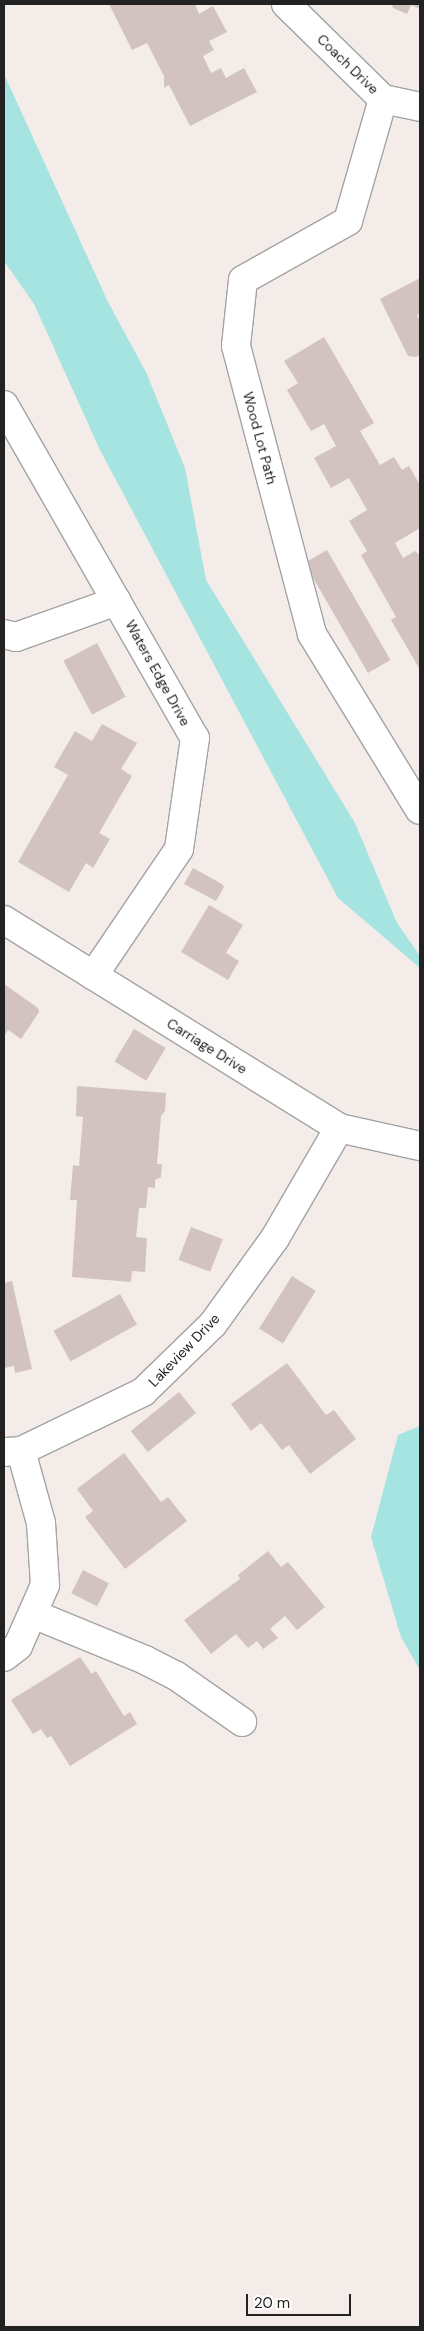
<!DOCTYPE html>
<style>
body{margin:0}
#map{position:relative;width:424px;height:2331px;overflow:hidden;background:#f3ece8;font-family:"DM Sans",sans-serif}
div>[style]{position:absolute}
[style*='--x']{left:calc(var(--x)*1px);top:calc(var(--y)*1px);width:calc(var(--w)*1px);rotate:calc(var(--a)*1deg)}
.water>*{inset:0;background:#a5e4e0}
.building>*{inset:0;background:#d3c3c0;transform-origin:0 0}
.roads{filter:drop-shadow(1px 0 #a3a3a3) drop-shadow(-1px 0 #a3a3a3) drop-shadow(0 1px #a3a3a3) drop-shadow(0 -1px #a3a3a3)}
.minor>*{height:28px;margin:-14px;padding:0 14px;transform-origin:14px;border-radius:14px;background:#fff}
span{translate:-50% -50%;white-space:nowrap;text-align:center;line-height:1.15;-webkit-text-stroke:4px #fff;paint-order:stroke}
.street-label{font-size:14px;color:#222}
.frame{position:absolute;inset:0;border:5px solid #222;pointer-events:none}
.scale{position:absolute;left:246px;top:2294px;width:105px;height:22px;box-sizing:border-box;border:2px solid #222;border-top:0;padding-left:6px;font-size:15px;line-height:18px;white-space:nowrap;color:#222;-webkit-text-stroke:4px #fff;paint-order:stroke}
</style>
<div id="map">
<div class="water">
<i style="clip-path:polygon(4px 74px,108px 302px,146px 372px,185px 468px,206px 580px,355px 823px,397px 923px,420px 956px,420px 968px,338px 898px,100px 450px,34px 304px,4px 261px)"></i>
<i style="clip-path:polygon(420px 1426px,420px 1670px,401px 1637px,371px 1537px,398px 1435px)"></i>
</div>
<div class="building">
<i style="clip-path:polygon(109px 4px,195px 4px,199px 14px,213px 6px,227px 32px,209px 41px,214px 50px,203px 56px,211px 73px,221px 68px,226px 78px,244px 68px,257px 92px,190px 126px,169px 85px,164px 88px,164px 76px,147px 43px,132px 50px)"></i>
<i style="clip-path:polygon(392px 4px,420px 4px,420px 9px,411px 5px,407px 14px,393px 8px)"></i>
<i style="clip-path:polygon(420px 278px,420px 313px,417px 315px,420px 321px,420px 355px,416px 357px,408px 356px,380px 299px)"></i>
<i style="clip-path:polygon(324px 337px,374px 423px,360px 431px,380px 465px,394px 457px,402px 470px,409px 466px,420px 485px,420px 528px,395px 543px,403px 558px,415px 551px,420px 556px,419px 668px,391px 620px,396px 617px,361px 555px,367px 551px,349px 521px,367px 510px,349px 478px,331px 488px,314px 458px,336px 446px,324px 424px,311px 431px,287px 390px,298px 383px,284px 361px)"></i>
<i style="left:327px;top:550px;width:127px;height:26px;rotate:60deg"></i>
<i style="left:97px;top:643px;width:61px;height:38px;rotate:62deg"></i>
<i style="clip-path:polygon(102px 724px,137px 743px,121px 769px,132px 776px,99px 833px,110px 839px,93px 868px,86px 863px,69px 892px,18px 862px,68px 775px,54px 767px,75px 731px,92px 741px)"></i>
<i style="clip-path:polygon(193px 868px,222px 884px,224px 887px,216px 901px,184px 884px)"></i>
<i style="clip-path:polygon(209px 905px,243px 925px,226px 953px,239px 961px,228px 980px,181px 952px)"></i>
<i style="clip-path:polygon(4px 984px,38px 1008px,39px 1012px,21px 1039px,8px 1030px,4px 1036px)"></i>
<i style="left:134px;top:1029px;width:37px;height:38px;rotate:31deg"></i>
<i style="clip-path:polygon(77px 1086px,166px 1093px,165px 1111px,161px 1116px,157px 1164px,162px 1164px,161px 1177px,155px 1180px,155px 1188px,148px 1187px,146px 1208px,139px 1208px,136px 1237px,147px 1238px,145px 1272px,132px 1271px,131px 1282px,72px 1277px,77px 1200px,70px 1200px,73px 1165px,79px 1166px,83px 1117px,76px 1116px)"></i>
<i style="left:191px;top:1227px;width:34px;height:35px;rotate:21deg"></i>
<i style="left:292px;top:1276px;width:28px;height:62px;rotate:32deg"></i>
<i style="clip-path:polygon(12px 1281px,32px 1369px,15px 1373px,14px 1366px,4px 1368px,4px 1283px)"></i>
<i style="left:120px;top:1294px;width:35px;height:76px;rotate:61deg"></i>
<i style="clip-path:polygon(287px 1363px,326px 1415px,334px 1410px,356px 1439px,310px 1474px,289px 1445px,282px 1450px,261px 1423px,251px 1431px,231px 1404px)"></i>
<i style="left:179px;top:1392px;width:27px;height:62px;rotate:51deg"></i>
<i style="clip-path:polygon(124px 1453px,161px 1502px,168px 1497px,187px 1521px,125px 1569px,85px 1517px,93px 1511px,77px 1489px)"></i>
<i style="clip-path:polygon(268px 1551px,281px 1567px,288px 1562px,325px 1607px,297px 1630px,285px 1616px,270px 1629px,278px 1638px,263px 1649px,257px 1641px,248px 1648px,236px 1634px,211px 1654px,184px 1620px,240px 1579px,238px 1575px)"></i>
<i style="left:83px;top:1570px;width:29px;height:26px;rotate:27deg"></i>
<i style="clip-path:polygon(80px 1657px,92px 1674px,96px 1671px,124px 1716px,130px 1712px,137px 1724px,70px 1766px,51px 1736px,47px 1738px,41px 1729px,33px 1734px,11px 1700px)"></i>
</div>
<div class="roads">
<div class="minor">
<i style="--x:286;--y:4;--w:136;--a:44.4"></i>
<i style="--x:383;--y:99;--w:38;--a:12"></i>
<i style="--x:383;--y:99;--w:127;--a:106"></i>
<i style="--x:348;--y:221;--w:120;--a:150.7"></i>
<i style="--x:243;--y:280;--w:66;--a:96.1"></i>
<i style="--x:236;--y:346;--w:298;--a:75.2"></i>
<i style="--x:312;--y:634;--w:206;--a:58.5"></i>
<i style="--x:4;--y:405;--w:384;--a:60.2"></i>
<i style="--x:195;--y:738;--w:112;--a:98.2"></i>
<i style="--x:179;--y:849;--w:153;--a:124.1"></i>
<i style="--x:4;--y:634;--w:12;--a:14"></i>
<i style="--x:16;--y:637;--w:107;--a:-19.6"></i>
<i style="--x:4;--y:920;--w:394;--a:31.8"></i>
<i style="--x:339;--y:1128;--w:83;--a:12.5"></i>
<i style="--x:4;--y:1452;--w:17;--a:-3"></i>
<i style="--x:21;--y:1451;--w:136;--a:-25.8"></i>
<i style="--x:143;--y:1392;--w:98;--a:-44.2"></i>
<i style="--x:213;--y:1324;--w:106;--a:-54.2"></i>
<i style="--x:275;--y:1238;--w:127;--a:-59.8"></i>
<i style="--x:33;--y:1614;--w:121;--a:22.3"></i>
<i style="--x:145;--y:1660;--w:34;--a:27"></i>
<i style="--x:175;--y:1675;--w:82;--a:35"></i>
<i style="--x:4;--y:1657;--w:18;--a:-38"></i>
<i style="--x:18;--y:1646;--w:67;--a:-66.1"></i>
<i style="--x:45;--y:1585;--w:62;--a:-93.7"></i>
<i style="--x:41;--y:1523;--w:75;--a:-105.5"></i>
</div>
</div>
<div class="street-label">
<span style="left:348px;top:64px;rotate:44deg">Coach Drive</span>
<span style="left:260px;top:438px;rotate:75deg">Wood Lot Path</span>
<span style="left:158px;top:673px;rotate:61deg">Waters Edge Drive</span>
<span style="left:207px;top:1046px;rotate:32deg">Carriage Drive</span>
<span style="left:184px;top:1350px;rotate:-46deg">Lakeview Drive</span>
</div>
<div class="frame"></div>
<div class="scale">20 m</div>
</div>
